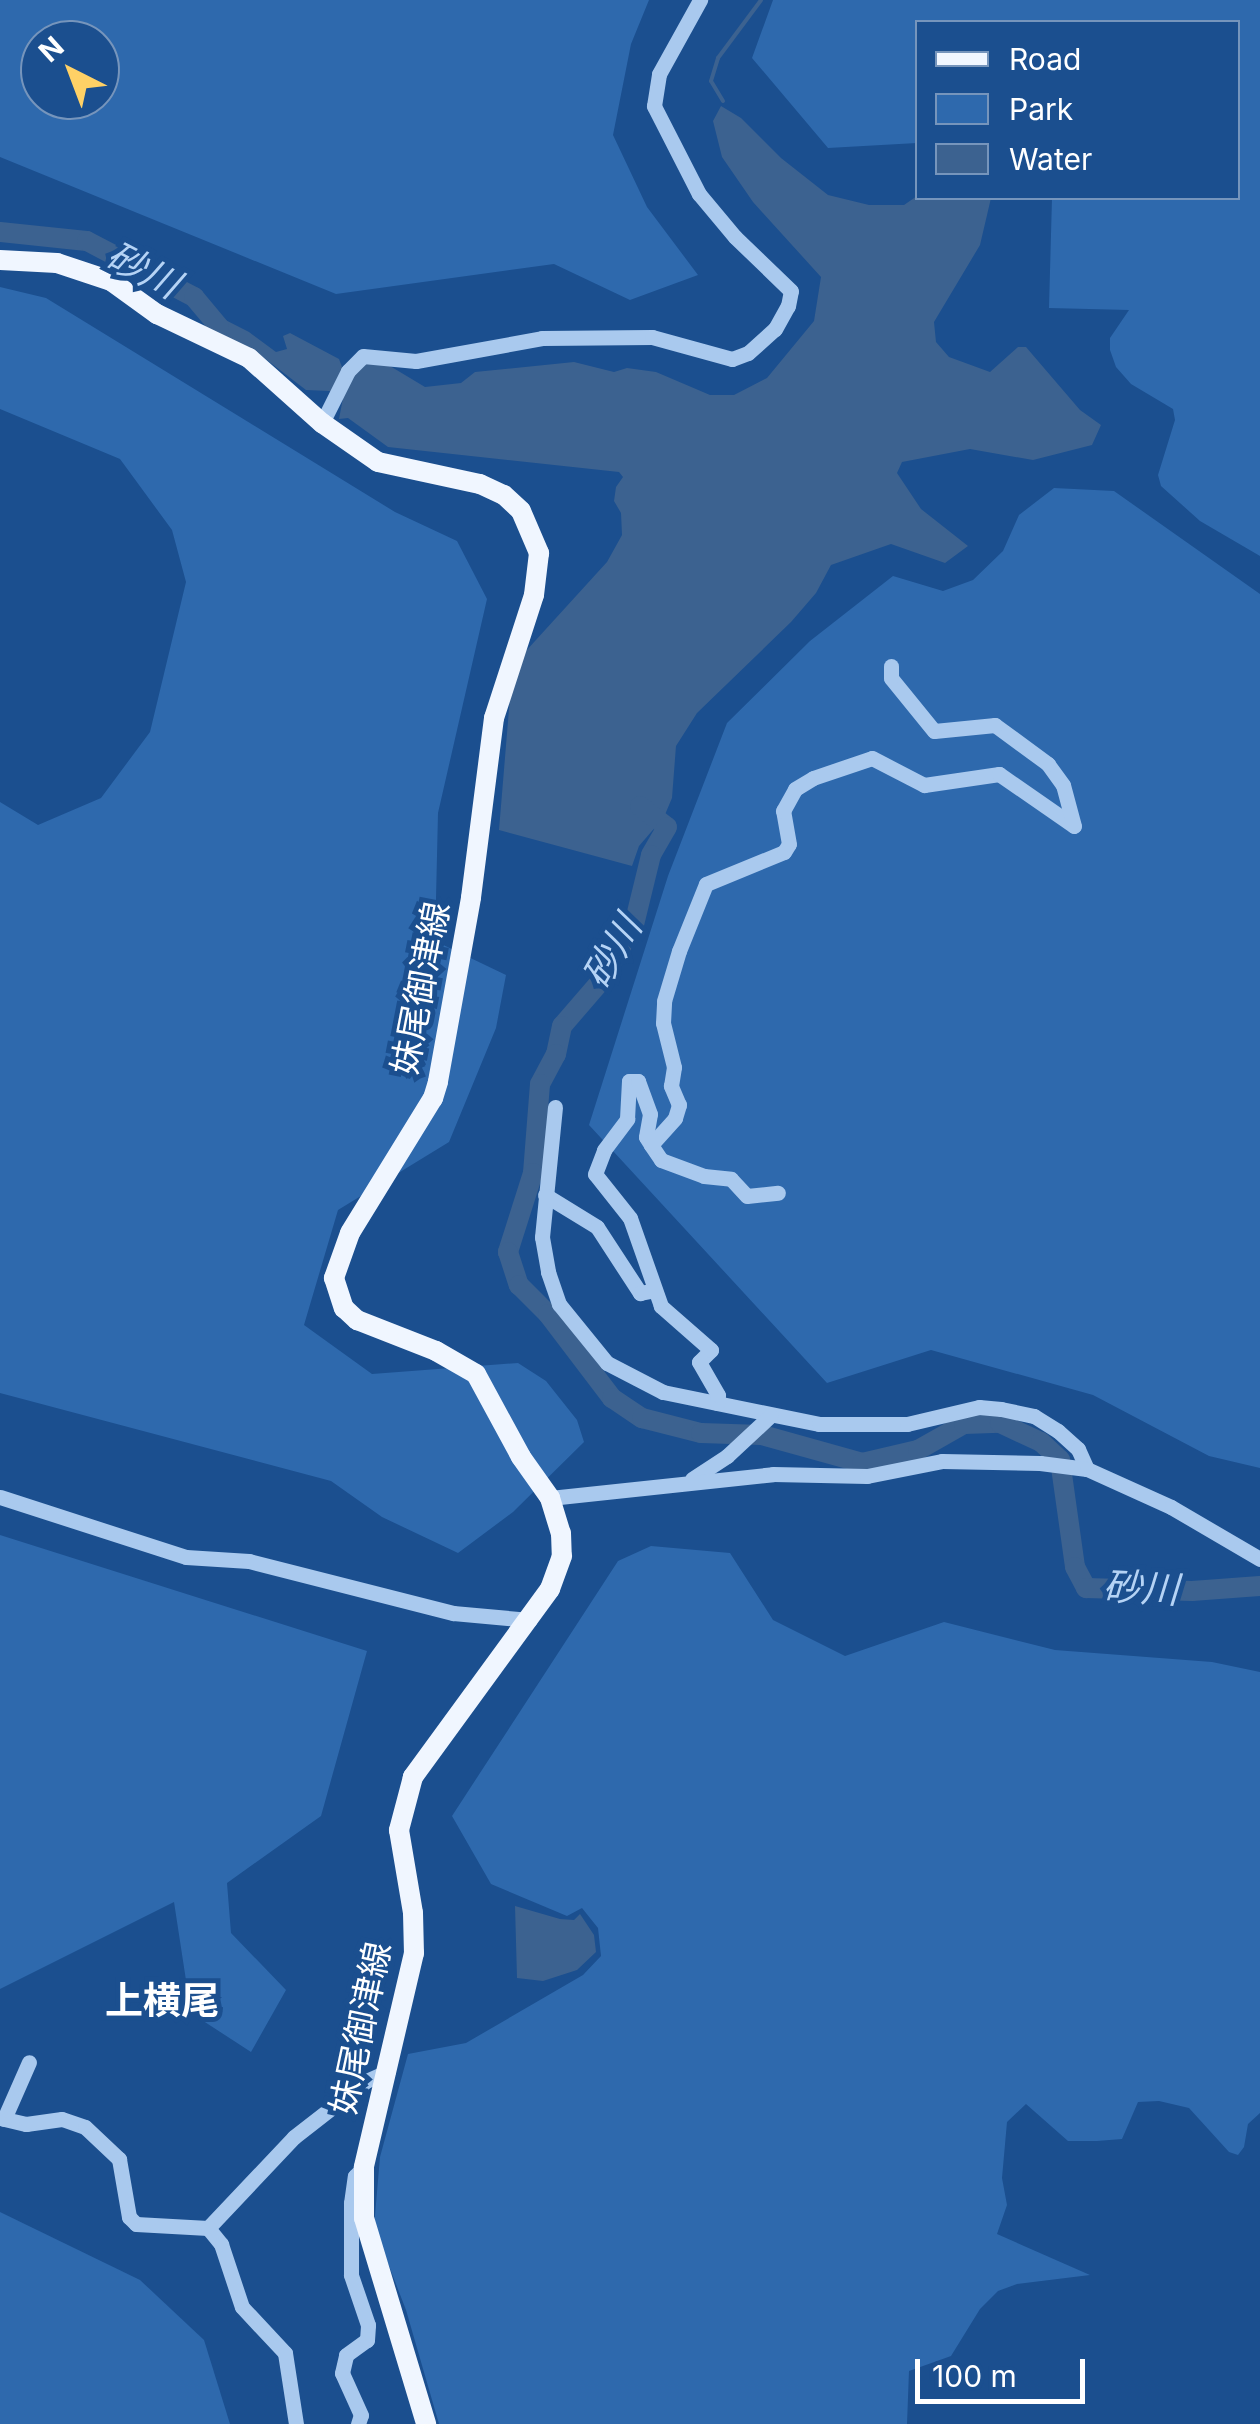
<!DOCTYPE html>
<meta charset="utf-8">
<style>
body{margin:0}
#map{position:relative;width:1260px;height:2424px;overflow:hidden;background:#1b4f8f;font-family:Inter,"Noto Sans JP",sans-serif}
div>[style]{position:absolute}
[style*='--x']{left:calc(var(--x)*1px);top:calc(var(--y)*1px);width:calc(var(--w)*1px);rotate:calc(var(--a)*1deg)}
.green>*{inset:0;background:#2e69ad}
.water>*{inset:0;background:#3c6290}
.stream>*{height:4px;margin:-2px;padding:0 2px;transform-origin:2px;border-radius:2px;background:#3c6290}
.river>*{height:20px;margin:-10px;padding:0 10px;transform-origin:10px;border-radius:10px;background:#3c6290}
.minor>*{height:15px;margin:-7.5px;padding:0 7.5px;transform-origin:7.5px;border-radius:7.5px;background:#a9c9ee}
.major>*{height:20px;margin:-10px;padding:0 10px;transform-origin:10px;border-radius:10px;background:#f0f6ff}
span{translate:-50% -50%;white-space:nowrap;text-align:center;line-height:1.15;-webkit-text-stroke:10px #1b4f8f;paint-order:stroke}
.street-label{font-size:35px;color:#fff}
.water-label{font-size:38px;color:#b5d3f5;font-style:italic}
.neighbourhood-label{font-size:38px;color:#fff;font-weight:700}
.legend{position:absolute;left:915px;top:20px;width:325px;height:180px;box-sizing:border-box;background:#1b4f8f;border:2px solid #7695bc;margin:0;padding:12px 18px;list-style:none;font-size:30px;color:#fff}
.legend li{display:flex;align-items:center;gap:20px;height:50px}
.legend b{width:50px;border:2px solid #7695bc}
.north{position:absolute;left:20px;top:20px;width:100px;height:100px;box-sizing:border-box;background:#1b4f8f;border:2px solid #7695bc;border-radius:50%;rotate:318deg;font-size:28px;font-weight:700;line-height:40px;text-align:center;color:#fff}
.north::after{content:'';display:block;margin:auto;width:35px;height:45px;background:#ffd166;clip-path:polygon(50% 0,100% 100%,50% 72%,0 100%)}
.scale{position:absolute;left:915px;top:2359px;width:170px;height:45px;box-sizing:border-box;border:5px solid #fff;border-top:0;padding-left:12px;font-size:30px;line-height:35px;white-space:nowrap;color:#fff;-webkit-text-stroke:8px #1b4f8f;paint-order:stroke}
</style>
<div id="map">
<div class="green">
<i style="clip-path:polygon(evenodd,0 0,649px 0,631px 44px,613px 135px,647px 207px,698px 275px,630px 300px,554px 264px,336px 294px,0 157px,0 0,40px 40px,100px 40px,100px 100px,40px 100px,40px 40px)"></i>
<i style="clip-path:polygon(773px 0,1260px 0,1260px 556px,1200px 521px,1161px 486px,1158px 475px,1175px 420px,1173px 409px,1131px 384px,1116px 367px,1110px 350px,1110px 338px,1129px 310px,1049px 308px,1052px 198px,1238px 198px,1238px 22px,918px 22px,917px 143px,828px 148px,752px 58px)"></i>
<i style="clip-path:polygon(0 287px,46px 298px,395px 512px,457px 541px,487px 599px,438px 813px,435px 941px,506px 975px,496px 1028px,449px 1142px,338px 1210px,304px 1325px,372px 1374px,518px 1363px,546px 1381px,577px 1420px,584px 1442px,513px 1512px,458px 1553px,382px 1517px,331px 1481px,0 1393px,0 802px,38px 825px,101px 798px,150px 732px,186px 582px,172px 530px,120px 459px,0 409px)"></i>
<i style="clip-path:polygon(1054px 488px,1114px 491px,1260px 594px,1260px 1468px,1209px 1456px,1093px 1395px,931px 1350px,827px 1383px,589px 1125px,668px 876px,727px 723px,810px 641px,893px 576px,943px 591px,973px 580px,1003px 551px,1019px 515px)"></i>
<i style="clip-path:polygon(0 1535px,367px 1651px,321px 1816px,227px 1883px,231px 1933px,286px 1990px,251px 2052px,191px 2013px,174px 1902px,0 1989px)"></i>
<i style="clip-path:polygon(651px 1546px,730px 1553px,773px 1620px,845px 1656px,944px 1622px,1055px 1650px,1212px 1662px,1260px 1672px,1260px 2113px,1248px 2124px,1244px 2147px,1238px 2155px,1229px 2152px,1189px 2108px,1159px 2101px,1138px 2102px,1122px 2139px,1097px 2141px,1068px 2141px,1026px 2104px,1007px 2122px,1002px 2178px,1007px 2205px,997px 2234px,1090px 2275px,1017px 2284px,998px 2291px,980px 2309px,951px 2356px,909px 2371px,907px 2424px,439px 2424px,406px 2310px,374px 2227px,380px 2157px,408px 2054px,466px 2043px,583px 1975px,601px 1956px,598px 1928px,582px 1908px,567px 1916px,491px 1884px,452px 1816px,618px 1561px)"></i>
<i style="clip-path:polygon(0 2212px,140px 2280px,204px 2340px,230px 2424px,0 2424px)"></i>
</div>
<div class="water">
<i style="clip-path:polygon(721px 106px,741px 118px,781px 158px,828px 195px,869px 205px,904px 205px,917px 196px,991px 198px,980px 245px,934px 322px,936px 342px,949px 357px,990px 372px,1018px 347px,1026px 347px,1080px 410px,1101px 425px,1092px 445px,1033px 460px,970px 449px,902px 462px,897px 473px,921px 509px,968px 546px,945px 563px,891px 544px,831px 565px,816px 593px,791px 622px,697px 713px,676px 746px,672px 798px,664px 817px,639px 846px,632px 866px,499px 830px,510px 697px,525px 652px,607px 562px,622px 535px,621px 513px,614px 501px,616px 487px,623px 477px,619px 472px,388px 447px,348px 418px,339px 419px,343px 398px,329px 391px,306px 390px,259px 354px,206px 326px,196px 305px,249px 332px,276px 352px,287px 349px,283px 336px,290px 333px,339px 359px,342px 367px,380px 360px,425px 387px,461px 383px,475px 372px,574px 362px,614px 372px,627px 368px,656px 372px,710px 395px,734px 395px,767px 378px,814px 321px,821px 277px,753px 202px,722px 157px,713px 121px)"></i>
<i style="clip-path:polygon(515px 1906px,560px 1919px,574px 1920px,580px 1914px,594px 1935px,596px 1952px,577px 1970px,543px 1981px,517px 1978px)"></i>
</div>
<div class="stream">
<i style="--x:723;--y:101;--w:23;--a:-121"></i>
<i style="--x:711;--y:81;--w:24;--a:-73"></i>
<i style="--x:718;--y:58;--w:72;--a:-53.4"></i>
</div>
<div class="river">
<i style="--x:0;--y:232;--w:87;--a:5.9"></i>
<i style="--x:87;--y:241;--w:121;--a:27.6"></i>
<i style="--x:194;--y:297;--w:39;--a:50"></i>
<i style="--x:640;--y:806;--w:34;--a:38"></i>
<i style="--x:667;--y:827;--w:32;--a:120"></i>
<i style="--x:651;--y:855;--w:72;--a:103.7"></i>
<i style="--x:634;--y:925;--w:66;--a:120.8"></i>
<i style="--x:600;--y:982;--w:58;--a:130.8"></i>
<i style="--x:562;--y:1026;--w:29;--a:102"></i>
<i style="--x:556;--y:1054;--w:34;--a:118"></i>
<i style="--x:540;--y:1084;--w:89;--a:94.5"></i>
<i style="--x:533;--y:1173;--w:83;--a:107.6"></i>
<i style="--x:508;--y:1252;--w:35;--a:72"></i>
<i style="--x:519;--y:1285;--w:41;--a:45"></i>
<i style="--x:548;--y:1314;--w:106;--a:52.7"></i>
<i style="--x:612;--y:1398;--w:36;--a:34"></i>
<i style="--x:642;--y:1418;--w:61;--a:14.3"></i>
<i style="--x:701;--y:1433;--w:61;--a:1.9"></i>
<i style="--x:762;--y:1435;--w:104;--a:15.6"></i>
<i style="--x:862;--y:1463;--w:57;--a:-13.1"></i>
<i style="--x:918;--y:1450;--w:53;--a:-29.5"></i>
<i style="--x:964;--y:1424;--w:36;--a:-2"></i>
<i style="--x:1000;--y:1423;--w:45;--a:24.9"></i>
<i style="--x:1041;--y:1442;--w:26;--a:43"></i>
<i style="--x:1060;--y:1460;--w:108;--a:82"></i>
<i style="--x:1075;--y:1567;--w:24;--a:62"></i>
<i style="--x:1086;--y:1588;--w:106;--a:1.6"></i>
<i style="--x:1192;--y:1591;--w:68;--a:-4.2"></i>
</div>
<div class="minor">
<i style="--x:322;--y:423;--w:58;--a:-63.4"></i>
<i style="--x:348;--y:371;--w:21;--a:-45"></i>
<i style="--x:363;--y:356;--w:53;--a:5.4"></i>
<i style="--x:416;--y:361;--w:128;--a:-10.3"></i>
<i style="--x:542;--y:338;--w:110;--a:-0.5"></i>
<i style="--x:652;--y:337;--w:83;--a:15.4"></i>
<i style="--x:732;--y:359;--w:17;--a:-21"></i>
<i style="--x:748;--y:353;--w:36;--a:-42"></i>
<i style="--x:775;--y:329;--w:26;--a:-61"></i>
<i style="--x:788;--y:306;--w:15;--a:-79"></i>
<i style="--x:791;--y:291;--w:78;--a:-136"></i>
<i style="--x:735;--y:237;--w:56;--a:-129.9"></i>
<i style="--x:699;--y:194;--w:99;--a:-117.1"></i>
<i style="--x:654;--y:106;--w:32;--a:-81"></i>
<i style="--x:659;--y:74;--w:85;--a:-61"></i>
<i style="--x:555;--y:1107;--w:131;--a:95.7"></i>
<i style="--x:542;--y:1237;--w:36;--a:80"></i>
<i style="--x:548;--y:1272;--w:34;--a:71"></i>
<i style="--x:559;--y:1304;--w:76;--a:50.9"></i>
<i style="--x:607;--y:1363;--w:63;--a:27.4"></i>
<i style="--x:663;--y:1392;--w:159;--a:11.6"></i>
<i style="--x:819;--y:1424;--w:88;--a:0"></i>
<i style="--x:907;--y:1424;--w:74;--a:-13.3"></i>
<i style="--x:979;--y:1407;--w:22;--a:5"></i>
<i style="--x:1001;--y:1409;--w:34;--a:12"></i>
<i style="--x:1034;--y:1416;--w:28;--a:32"></i>
<i style="--x:1058;--y:1431;--w:27;--a:42"></i>
<i style="--x:1078;--y:1449;--w:22;--a:66"></i>
<i style="--x:651;--y:1145;--w:18;--a:56"></i>
<i style="--x:661;--y:1160;--w:46;--a:20.4"></i>
<i style="--x:704;--y:1176;--w:27;--a:6"></i>
<i style="--x:731;--y:1179;--w:23;--a:47"></i>
<i style="--x:747;--y:1196;--w:31;--a:-6"></i>
<i style="--x:545;--y:1195;--w:61;--a:31.6"></i>
<i style="--x:597;--y:1227;--w:79;--a:56.9"></i>
<i style="--x:640;--y:1293;--w:15;--a:-11"></i>
<i style="--x:717;--y:1403;--w:8;--a:-83"></i>
<i style="--x:718;--y:1395;--w:38;--a:-120"></i>
<i style="--x:699;--y:1362;--w:17;--a:-45"></i>
<i style="--x:711;--y:1350;--w:67;--a:-138.7"></i>
<i style="--x:661;--y:1306;--w:93;--a:-109.4"></i>
<i style="--x:630;--y:1218;--w:56;--a:-128.5"></i>
<i style="--x:595;--y:1174;--w:26;--a:-69"></i>
<i style="--x:604;--y:1150;--w:39;--a:-53"></i>
<i style="--x:627;--y:1119;--w:38;--a:-87"></i>
<i style="--x:629;--y:1081;--w:9;--a:0"></i>
<i style="--x:638;--y:1081;--w:35;--a:70"></i>
<i style="--x:650;--y:1114;--w:23;--a:100"></i>
<i style="--x:646;--y:1137;--w:9;--a:58"></i>
<i style="--x:651;--y:1145;--w:36;--a:-48"></i>
<i style="--x:675;--y:1118;--w:14;--a:-73"></i>
<i style="--x:679;--y:1105;--w:21;--a:-113"></i>
<i style="--x:671;--y:1086;--w:19;--a:-81"></i>
<i style="--x:674;--y:1067;--w:45;--a:-104"></i>
<i style="--x:663;--y:1023;--w:22;--a:-87"></i>
<i style="--x:664;--y:1001;--w:52;--a:-73.3"></i>
<i style="--x:679;--y:951;--w:72;--a:-68.1"></i>
<i style="--x:706;--y:884;--w:84;--a:-22.3"></i>
<i style="--x:784;--y:852;--w:9;--a:-58"></i>
<i style="--x:789;--y:844;--w:34;--a:-100"></i>
<i style="--x:783;--y:811;--w:25;--a:-61"></i>
<i style="--x:795;--y:789;--w:21;--a:-31"></i>
<i style="--x:813;--y:778;--w:62;--a:-18.7"></i>
<i style="--x:872;--y:758;--w:59;--a:27.4"></i>
<i style="--x:924;--y:785;--w:76;--a:-8.3"></i>
<i style="--x:999;--y:774;--w:91;--a:34.7"></i>
<i style="--x:1074;--y:826;--w:42;--a:-105"></i>
<i style="--x:1063;--y:785;--w:26;--a:-126"></i>
<i style="--x:1048;--y:764;--w:66;--a:-143.7"></i>
<i style="--x:995;--y:725;--w:61;--a:174.4"></i>
<i style="--x:934;--y:731;--w:68;--a:-129.1"></i>
<i style="--x:891;--y:678;--w:12;--a:-90"></i>
<i style="--x:692;--y:1479;--w:42;--a:-33.3"></i>
<i style="--x:727;--y:1456;--w:59;--a:-42.9"></i>
<i style="--x:0;--y:1497;--w:195;--a:17.9"></i>
<i style="--x:186;--y:1557;--w:63;--a:3.6"></i>
<i style="--x:249;--y:1561;--w:211;--a:14.3"></i>
<i style="--x:453;--y:1613;--w:77;--a:5.2"></i>
<i style="--x:550;--y:1498;--w:224;--a:-6.1"></i>
<i style="--x:773;--y:1474;--w:94;--a:1.2"></i>
<i style="--x:867;--y:1476;--w:76;--a:-11.3"></i>
<i style="--x:942;--y:1461;--w:98;--a:1.2"></i>
<i style="--x:1040;--y:1463;--w:47;--a:7.3"></i>
<i style="--x:1087;--y:1469;--w:92;--a:24.3"></i>
<i style="--x:1171;--y:1507;--w:103;--a:30.3"></i>
<i style="--x:0;--y:2118;--w:27;--a:13"></i>
<i style="--x:26;--y:2124;--w:36;--a:-8"></i>
<i style="--x:62;--y:2119;--w:24;--a:19"></i>
<i style="--x:85;--y:2127;--w:47;--a:43.3"></i>
<i style="--x:119;--y:2159;--w:59;--a:80.2"></i>
<i style="--x:129;--y:2217;--w:10;--a:45"></i>
<i style="--x:136;--y:2224;--w:72;--a:3.2"></i>
<i style="--x:208;--y:2228;--w:125;--a:-46.6"></i>
<i style="--x:294;--y:2137;--w:91;--a:-37.9"></i>
<i style="--x:366;--y:2081;--w:24;--a:-24"></i>
<i style="--x:4;--y:2119;--w:62;--a:-66.3"></i>
<i style="--x:208;--y:2228;--w:21;--a:51"></i>
<i style="--x:221;--y:2244;--w:66;--a:71.6"></i>
<i style="--x:242;--y:2307;--w:63;--a:46.9"></i>
<i style="--x:285;--y:2353;--w:72;--a:81.2"></i>
<i style="--x:358;--y:2424;--w:9;--a:-72"></i>
<i style="--x:361;--y:2415;--w:46;--a:-114.3"></i>
<i style="--x:342;--y:2373;--w:18;--a:-77"></i>
<i style="--x:346;--y:2355;--w:26;--a:-36"></i>
<i style="--x:367;--y:2340;--w:15;--a:-86"></i>
<i style="--x:368;--y:2325;--w:53;--a:-108.8"></i>
<i style="--x:351;--y:2275;--w:72;--a:-90"></i>
<i style="--x:351;--y:2203;--w:27;--a:-82"></i>
<i style="--x:355;--y:2176;--w:8;--a:-45"></i>
</div>
<div class="major">
<i style="--x:0;--y:260;--w:57;--a:3"></i>
<i style="--x:57;--y:263;--w:57;--a:18.4"></i>
<i style="--x:111;--y:281;--w:57;--a:35.7"></i>
<i style="--x:157;--y:314;--w:102;--a:25.6"></i>
<i style="--x:249;--y:358;--w:98;--a:41.7"></i>
<i style="--x:322;--y:423;--w:68;--a:34.9"></i>
<i style="--x:378;--y:462;--w:104;--a:12.2"></i>
<i style="--x:480;--y:484;--w:26;--a:25"></i>
<i style="--x:504;--y:495;--w:23;--a:43"></i>
<i style="--x:521;--y:511;--w:46;--a:66.8"></i>
<i style="--x:539;--y:553;--w:42;--a:96.8"></i>
<i style="--x:534;--y:595;--w:129;--a:108"></i>
<i style="--x:494;--y:718;--w:181;--a:97.3"></i>
<i style="--x:471;--y:898;--w:187;--a:100.2"></i>
<i style="--x:438;--y:1082;--w:17;--a:107"></i>
<i style="--x:433;--y:1098;--w:158;--a:121.6"></i>
<i style="--x:350;--y:1233;--w:48;--a:109.6"></i>
<i style="--x:334;--y:1278;--w:32;--a:72"></i>
<i style="--x:344;--y:1308;--w:18;--a:43"></i>
<i style="--x:357;--y:1320;--w:85;--a:21.4"></i>
<i style="--x:436;--y:1351;--w:46;--a:29.9"></i>
<i style="--x:476;--y:1374;--w:94;--a:61.5"></i>
<i style="--x:521;--y:1457;--w:50;--a:54.7"></i>
<i style="--x:550;--y:1498;--w:37;--a:73"></i>
<i style="--x:561;--y:1533;--w:23;--a:88"></i>
<i style="--x:562;--y:1556;--w:35;--a:110"></i>
<i style="--x:550;--y:1589;--w:233;--a:126.1"></i>
<i style="--x:413;--y:1777;--w:55;--a:104.8"></i>
<i style="--x:399;--y:1830;--w:84;--a:80.4"></i>
<i style="--x:413;--y:1913;--w:40;--a:88.6"></i>
<i style="--x:414;--y:1953;--w:220;--a:103.2"></i>
<i style="--x:364;--y:2167;--w:51;--a:90"></i>
<i style="--x:364;--y:2218;--w:215;--a:73.2"></i>
</div>
<div class="street-label">
<span style="left:420px;top:988px;rotate:-79deg">妹尾御津線</span>
<span style="left:360px;top:2028px;rotate:-78deg">妹尾御津線</span>
</div>
<div class="water-label">
<span style="left:143px;top:270px;rotate:27deg">砂川</span>
<span style="left:612px;top:952px;rotate:-60deg">砂川</span>
<span style="left:1141px;top:1588px;rotate:3deg">砂川</span>
</div>
<div class="neighbourhood-label">
<span style="left:162px;top:2001px">上横尾</span>
</div>
<ul class="legend">
<li><b style="height:12px;background:#f0f6ff"></b>Road</li>
<li><b style="height:28px;background:#2e69ad"></b>Park</li>
<li><b style="height:28px;background:#3c6290"></b>Water</li>
</ul>
<div class="north">N</div>
<div class="scale">100 m</div>
</div>
